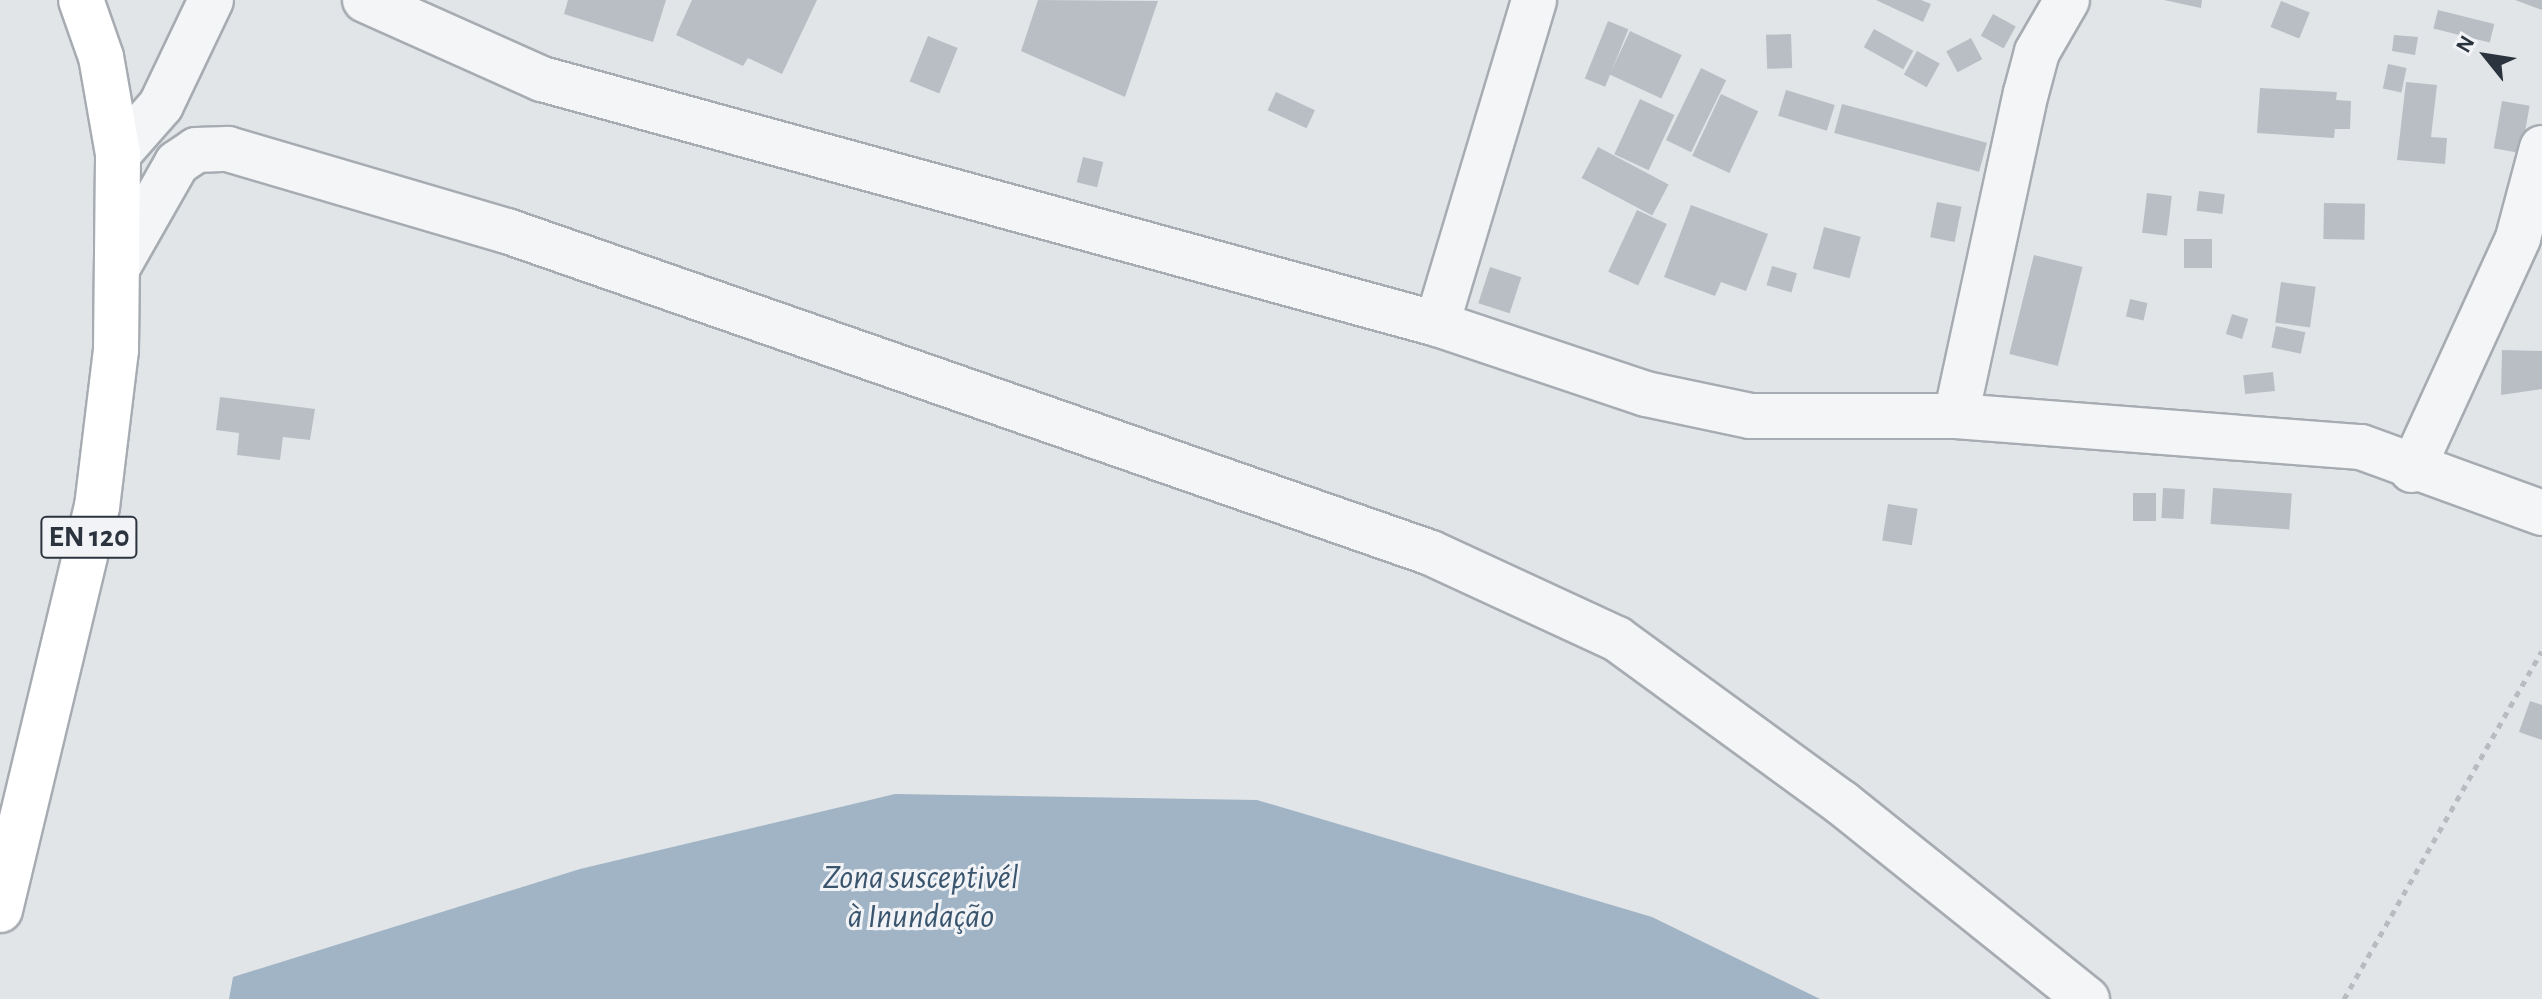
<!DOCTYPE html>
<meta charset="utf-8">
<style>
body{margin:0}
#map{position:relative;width:2542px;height:999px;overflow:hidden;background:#e1e5e8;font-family:"Alegreya Sans",sans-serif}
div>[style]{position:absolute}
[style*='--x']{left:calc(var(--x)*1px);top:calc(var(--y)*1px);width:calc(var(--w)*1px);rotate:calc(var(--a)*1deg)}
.water>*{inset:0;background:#a0b4c5}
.building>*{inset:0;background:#b9bec5;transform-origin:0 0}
.path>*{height:5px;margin-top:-2.5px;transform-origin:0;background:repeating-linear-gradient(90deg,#b8bbc0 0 6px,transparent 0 12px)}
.roads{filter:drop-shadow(2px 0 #a7acb2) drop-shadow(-2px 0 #a7acb2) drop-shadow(0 2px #a7acb2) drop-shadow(0 -2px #a7acb2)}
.minor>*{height:44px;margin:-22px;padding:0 22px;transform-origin:22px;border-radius:22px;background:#f4f5f7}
.major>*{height:44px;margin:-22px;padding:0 22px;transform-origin:22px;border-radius:22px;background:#fff}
span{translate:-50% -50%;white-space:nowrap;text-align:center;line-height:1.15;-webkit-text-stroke:6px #f1f3f6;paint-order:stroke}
.shield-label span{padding:2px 6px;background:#f1f3f6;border:2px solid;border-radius:6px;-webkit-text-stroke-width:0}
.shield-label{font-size:30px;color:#2b343e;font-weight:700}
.water-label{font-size:34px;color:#3a556e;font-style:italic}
.north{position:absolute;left:2446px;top:16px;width:80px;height:80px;-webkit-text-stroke:6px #f1f3f6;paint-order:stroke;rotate:300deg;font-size:22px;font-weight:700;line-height:32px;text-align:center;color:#2b343e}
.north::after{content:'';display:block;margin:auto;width:28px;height:36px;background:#2b343e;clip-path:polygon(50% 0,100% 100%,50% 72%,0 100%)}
</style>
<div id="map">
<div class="water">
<i style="clip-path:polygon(895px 794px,1257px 800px,1652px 917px,1820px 999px,229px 999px,233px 977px,580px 869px)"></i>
</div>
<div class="building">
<i style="clip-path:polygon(568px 0,666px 0,653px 42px,564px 14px)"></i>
<i style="clip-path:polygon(692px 0,817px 0,782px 74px,748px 58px,743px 66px,676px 35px)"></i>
<i style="clip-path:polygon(1038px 0,1158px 1px,1125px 97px,1021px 51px)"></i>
<i style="clip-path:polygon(1876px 0,1921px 0,1931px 4px,1923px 22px)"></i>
<i style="clip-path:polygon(2164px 0,2202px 0,2201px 8px)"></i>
<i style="clip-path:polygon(2515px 0,2542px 0,2542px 10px)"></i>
<i style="left:2281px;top:1px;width:31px;height:28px;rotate:22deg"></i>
<i style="left:2438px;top:10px;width:58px;height:19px;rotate:14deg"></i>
<i style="left:1993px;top:14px;width:26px;height:25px;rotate:29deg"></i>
<i style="left:1608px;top:21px;width:22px;height:62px;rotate:22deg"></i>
<i style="left:1874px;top:29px;width:45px;height:21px;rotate:29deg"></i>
<i style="left:1630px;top:31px;width:57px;height:48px;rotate:25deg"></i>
<i style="left:1791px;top:34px;width:34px;height:25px;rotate:88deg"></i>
<i style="clip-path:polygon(2394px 35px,2418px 37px,2415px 55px,2392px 51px)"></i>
<i style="left:928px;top:36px;width:32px;height:49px;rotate:22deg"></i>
<i style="left:1971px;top:38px;width:24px;height:28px;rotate:62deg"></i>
<i style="left:1917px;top:51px;width:26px;height:27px;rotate:29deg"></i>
<i style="left:2388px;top:64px;width:19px;height:25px;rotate:12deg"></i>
<i style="left:1701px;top:68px;width:28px;height:80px;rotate:26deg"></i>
<i style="clip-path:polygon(2406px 82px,2437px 85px,2431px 137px,2447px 138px,2445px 164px,2397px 160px)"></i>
<i style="clip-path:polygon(2260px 88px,2337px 92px,2336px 100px,2351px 101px,2350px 129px,2335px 129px,2334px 138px,2257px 133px)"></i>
<i style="left:1786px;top:90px;width:51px;height:27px;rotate:17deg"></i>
<i style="left:1276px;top:92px;width:43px;height:20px;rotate:25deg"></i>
<i style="left:1721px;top:94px;width:41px;height:68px;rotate:25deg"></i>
<i style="left:1640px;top:99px;width:38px;height:61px;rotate:25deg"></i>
<i style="left:2502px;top:101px;width:28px;height:48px;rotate:10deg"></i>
<i style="left:1842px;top:104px;width:150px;height:30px;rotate:15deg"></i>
<i style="left:1598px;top:147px;width:80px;height:35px;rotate:28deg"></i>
<i style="left:1083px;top:157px;width:21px;height:26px;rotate:14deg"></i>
<i style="left:2199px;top:191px;width:26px;height:20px;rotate:7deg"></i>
<i style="left:2147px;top:193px;width:25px;height:40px;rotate:7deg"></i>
<i style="left:1937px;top:202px;width:25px;height:36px;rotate:11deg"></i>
<i style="left:2324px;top:203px;width:41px;height:36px;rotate:1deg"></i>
<i style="clip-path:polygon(1691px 205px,1768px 234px,1746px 291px,1721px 282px,1715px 296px,1664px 277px)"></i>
<i style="left:1637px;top:210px;width:33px;height:68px;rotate:25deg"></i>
<i style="left:1824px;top:227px;width:38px;height:43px;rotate:15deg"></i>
<i style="left:2212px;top:239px;width:29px;height:28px;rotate:90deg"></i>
<i style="left:2034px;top:255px;width:50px;height:102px;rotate:14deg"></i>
<i style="left:1772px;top:266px;width:26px;height:20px;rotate:16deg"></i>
<i style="left:1490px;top:267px;width:33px;height:38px;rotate:18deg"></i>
<i style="left:2281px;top:282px;width:35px;height:41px;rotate:8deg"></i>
<i style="left:2130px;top:299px;width:18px;height:18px;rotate:13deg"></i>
<i style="left:2232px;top:314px;width:17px;height:21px;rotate:17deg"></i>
<i style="left:2276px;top:326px;width:30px;height:22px;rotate:12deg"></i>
<i style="clip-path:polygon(2502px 350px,2542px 351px,2542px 389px,2501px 395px)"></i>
<i style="left:2273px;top:372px;width:19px;height:30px;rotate:84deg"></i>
<i style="clip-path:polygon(220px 397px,315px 409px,310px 440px,283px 437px,280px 460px,237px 455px,239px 433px,216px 430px)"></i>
<i style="left:2163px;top:488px;width:22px;height:30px;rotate:3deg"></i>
<i style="left:2213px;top:488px;width:79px;height:36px;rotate:4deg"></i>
<i style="left:2133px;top:493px;width:23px;height:28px"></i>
<i style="left:1888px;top:504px;width:30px;height:37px;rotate:9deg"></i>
<i style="clip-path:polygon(2530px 701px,2542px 705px,2542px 740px,2519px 732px)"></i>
</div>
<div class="path">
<i style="--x:2344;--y:999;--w:400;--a:-60.4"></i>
</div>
<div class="roads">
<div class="minor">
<i style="--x:365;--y:0;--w:194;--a:24.1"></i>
<i style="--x:542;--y:79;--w:928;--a:15.31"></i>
<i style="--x:1437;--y:324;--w:220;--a:18.5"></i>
<i style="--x:1646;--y:394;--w:106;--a:11.9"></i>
<i style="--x:1750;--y:416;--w:206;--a:0"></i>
<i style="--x:1956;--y:416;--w:406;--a:4.4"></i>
<i style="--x:2361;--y:447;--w:193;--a:20"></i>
<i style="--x:118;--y:154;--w:65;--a:-48.7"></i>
<i style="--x:161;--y:105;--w:116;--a:-64.5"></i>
<i style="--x:119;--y:265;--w:117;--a:-60.4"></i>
<i style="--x:177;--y:163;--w:23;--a:-34"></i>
<i style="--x:196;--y:150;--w:32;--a:-2"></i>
<i style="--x:228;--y:149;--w:291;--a:16.4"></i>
<i style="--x:507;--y:231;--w:978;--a:19.21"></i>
<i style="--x:1431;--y:553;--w:205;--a:24.8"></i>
<i style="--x:1617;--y:639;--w:278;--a:36.1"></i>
<i style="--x:1842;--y:803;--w:314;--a:38.7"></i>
<i style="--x:1437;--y:324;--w:338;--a:-73.3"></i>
<i style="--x:1956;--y:416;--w:330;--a:-77.8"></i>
<i style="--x:2026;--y:93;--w:42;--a:-75"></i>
<i style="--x:2037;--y:52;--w:60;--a:-60"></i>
<i style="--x:2412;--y:470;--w:255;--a:-65.4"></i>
<i style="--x:2518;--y:238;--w:93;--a:-75.1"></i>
</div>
<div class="major">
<i style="--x:0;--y:910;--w:415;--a:-76.5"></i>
<i style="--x:97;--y:507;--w:158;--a:-83.1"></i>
<i style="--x:116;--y:350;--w:196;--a:-89.4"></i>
<i style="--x:118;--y:154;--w:98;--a:-99.9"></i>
<i style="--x:101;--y:57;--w:60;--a:-109.3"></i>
</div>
</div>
<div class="shield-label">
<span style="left:89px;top:537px">EN 120</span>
</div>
<div class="water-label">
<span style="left:921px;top:898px">Zona susceptivél<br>à Inundação</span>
</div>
<div class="north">N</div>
</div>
